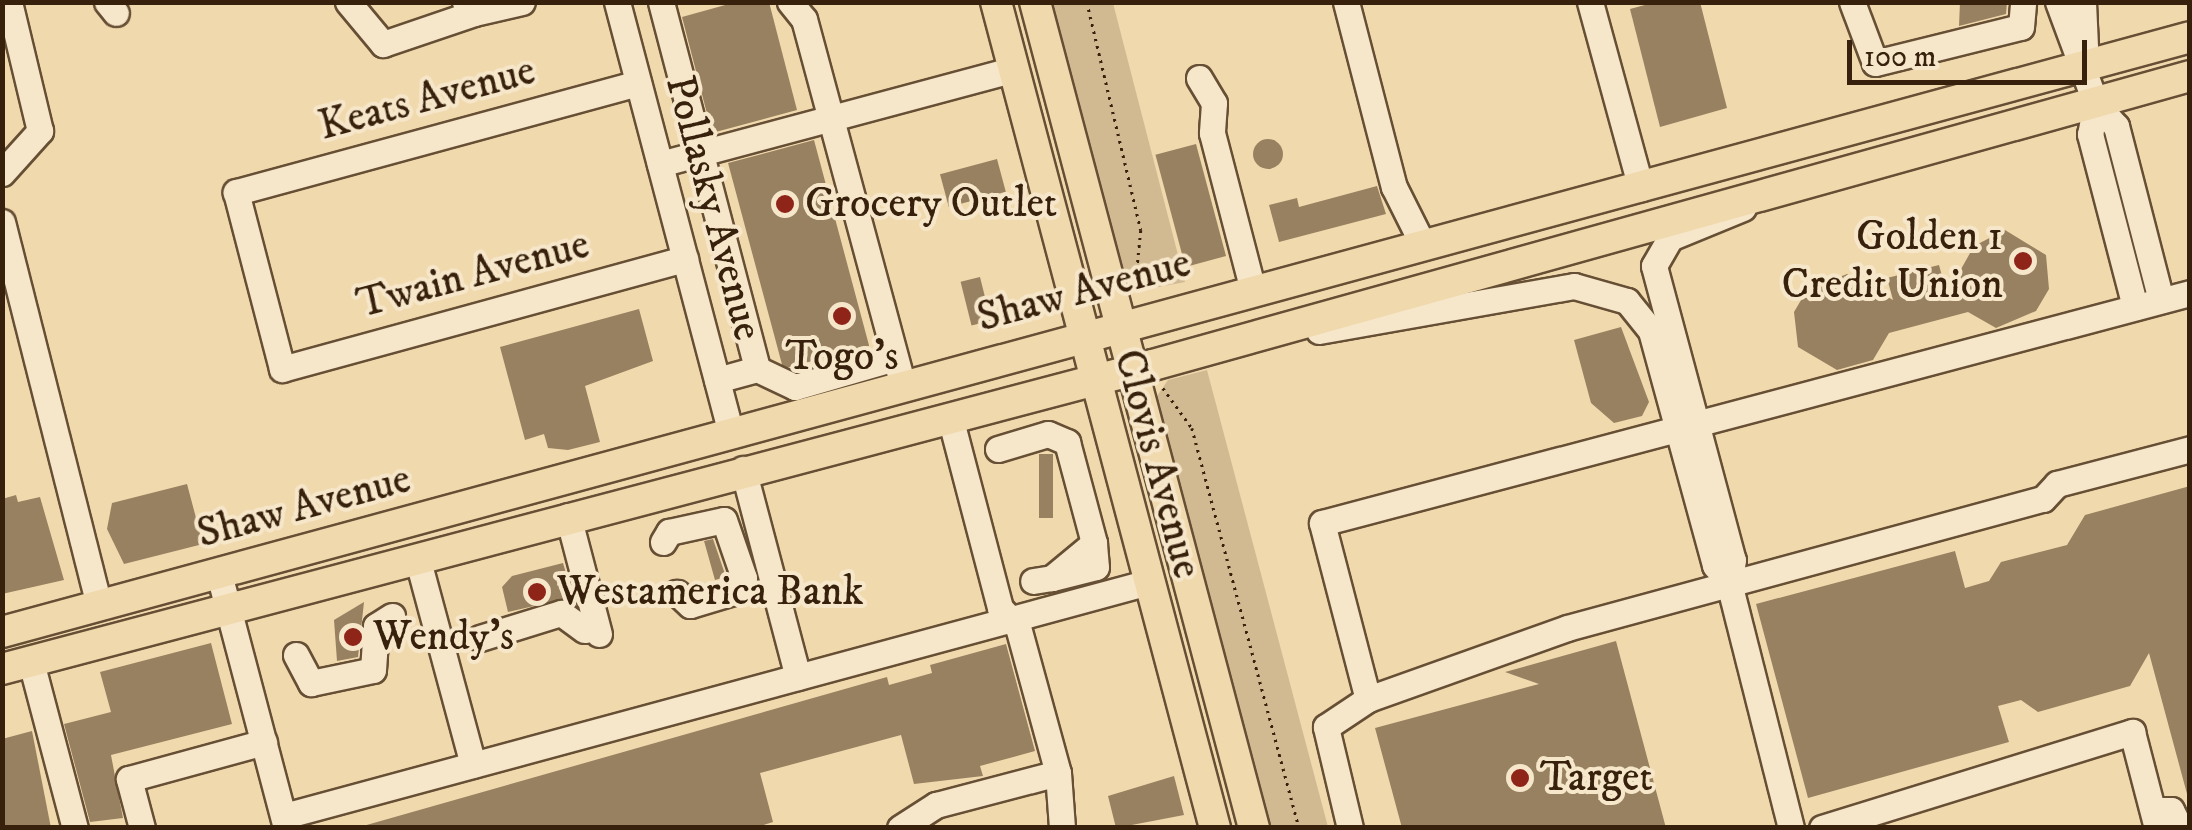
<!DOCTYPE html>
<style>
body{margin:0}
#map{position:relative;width:2192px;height:830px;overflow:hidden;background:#f1d9ae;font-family:"IM FELL DW Pica",serif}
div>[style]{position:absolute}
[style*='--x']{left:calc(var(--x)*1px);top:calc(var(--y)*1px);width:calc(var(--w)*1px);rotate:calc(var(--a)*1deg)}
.green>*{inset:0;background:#d1ba92}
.building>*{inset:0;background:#988160;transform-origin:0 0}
.round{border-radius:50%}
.path>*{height:2.5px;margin-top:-1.25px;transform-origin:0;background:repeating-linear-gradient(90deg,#37210c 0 2.5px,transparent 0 7.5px)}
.roads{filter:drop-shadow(2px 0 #664f34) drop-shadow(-2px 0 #664f34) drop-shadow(0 2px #664f34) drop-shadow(0 -2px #664f34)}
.minor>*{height:25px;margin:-12.5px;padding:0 12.5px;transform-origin:12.5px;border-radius:12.5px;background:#f6e6ca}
.major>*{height:30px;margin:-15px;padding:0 15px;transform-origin:15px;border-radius:15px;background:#f1d9ae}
.dots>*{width:28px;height:28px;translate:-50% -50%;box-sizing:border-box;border:5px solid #f6e6ca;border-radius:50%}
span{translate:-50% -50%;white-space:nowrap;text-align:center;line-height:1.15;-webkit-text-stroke:8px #f6e6ca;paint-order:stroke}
.street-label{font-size:42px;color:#37210c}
.poi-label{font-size:42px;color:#37210c}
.left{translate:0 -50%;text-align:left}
.right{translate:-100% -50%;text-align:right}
.frame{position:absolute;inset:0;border:5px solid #37210c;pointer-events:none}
.scale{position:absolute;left:1847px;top:40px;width:240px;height:45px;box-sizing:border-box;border:5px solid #37210c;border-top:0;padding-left:12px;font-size:30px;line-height:35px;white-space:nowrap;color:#37210c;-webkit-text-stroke:8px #f6e6ca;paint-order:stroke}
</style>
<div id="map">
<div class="green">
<i style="clip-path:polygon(1051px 3px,1113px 3px,1185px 282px,1154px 288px,1124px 276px)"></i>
<i style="clip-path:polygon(1207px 370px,1328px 827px,1269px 827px,1157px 396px,1168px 380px)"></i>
</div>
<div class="building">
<i style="clip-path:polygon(736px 2px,769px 2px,797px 110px,712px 133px,682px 17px)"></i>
<i style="clip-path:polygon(1656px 2px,1700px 2px,1727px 108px,1660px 127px,1630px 9px)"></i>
<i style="clip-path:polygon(1960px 2px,2007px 2px,2006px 14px,1959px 26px)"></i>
<i class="round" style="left:1253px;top:139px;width:30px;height:30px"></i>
<i style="left:814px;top:140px;width:213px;height:89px;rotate:75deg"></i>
<i style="left:1196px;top:144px;width:116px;height:42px;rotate:75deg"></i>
<i style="left:997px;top:159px;width:34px;height:59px;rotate:75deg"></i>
<i style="clip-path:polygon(1377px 186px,1386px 214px,1279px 242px,1269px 205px,1297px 198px,1299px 207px)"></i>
<i style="clip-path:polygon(2005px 230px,2046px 255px,2049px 289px,2036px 311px,1996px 328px,1968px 312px,1889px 333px,1873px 360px,1837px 370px,1798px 347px,1794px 312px,1807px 290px,1847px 274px,1893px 300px,1887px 278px,1939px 265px,1947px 294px,1974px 246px)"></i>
<i style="left:980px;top:277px;width:45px;height:20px;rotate:76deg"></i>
<i style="clip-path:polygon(639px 309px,653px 361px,585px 386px,600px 442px,568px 450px,548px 448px,544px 434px,525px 440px,500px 347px)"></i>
<i style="clip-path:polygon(1621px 327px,1649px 402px,1642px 416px,1614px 423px,1591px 403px,1574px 340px)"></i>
<i style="left:1039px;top:454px;width:14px;height:64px"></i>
<i style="clip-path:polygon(187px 484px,203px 544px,124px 564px,107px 529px,112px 503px)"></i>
<i style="clip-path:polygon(2190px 486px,2190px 805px,2149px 653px,2130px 686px,2038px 712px,2021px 700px,1998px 706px,2009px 742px,1808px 798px,1756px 604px,1955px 551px,1965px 588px,1989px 581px,2001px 562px,2067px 545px,2085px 515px)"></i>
<i style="clip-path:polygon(16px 495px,18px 502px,40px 497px,64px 580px,2px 594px,2px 499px)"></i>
<i style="clip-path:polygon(713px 539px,726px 577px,715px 580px,704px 541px)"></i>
<i style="clip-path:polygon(563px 563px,573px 597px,508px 612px,502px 587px,512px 576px)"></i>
<i style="clip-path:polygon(364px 602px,358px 657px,337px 661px,334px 620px)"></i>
<i style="clip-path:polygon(1616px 641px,1666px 828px,1402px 828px,1375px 728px,1539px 684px,1505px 672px)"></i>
<i style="clip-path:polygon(211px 643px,232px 724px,111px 755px,123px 818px,90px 822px,64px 724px,111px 712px,100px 672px)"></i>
<i style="clip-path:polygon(1006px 644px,1035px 751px,980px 766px,983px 776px,914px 784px,901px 735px,760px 773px,773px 822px,754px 828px,356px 828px,887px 677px,889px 685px,932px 673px,930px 665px)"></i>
<i style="clip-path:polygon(32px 731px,51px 828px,2px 828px,2px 739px)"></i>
<i style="clip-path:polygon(1174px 776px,1184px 815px,1116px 828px,1108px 796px)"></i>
</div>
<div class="path">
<i style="--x:1087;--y:2;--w:234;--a:76.7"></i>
<i style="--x:1141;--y:230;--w:60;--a:95.7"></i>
<i style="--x:1163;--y:388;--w:49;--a:54.1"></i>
<i style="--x:1192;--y:428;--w:414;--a:75"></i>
</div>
<div class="roads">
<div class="minor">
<i style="--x:107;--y:2;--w:14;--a:51"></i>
<i style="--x:348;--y:2;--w:55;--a:50.2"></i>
<i style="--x:383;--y:44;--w:96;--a:-18.8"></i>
<i style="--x:465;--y:2;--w:14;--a:51"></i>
<i style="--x:474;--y:13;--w:49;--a:-12.9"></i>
<i style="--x:617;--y:2;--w:448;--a:75.2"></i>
<i style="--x:661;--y:2;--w:379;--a:75.3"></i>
<i style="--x:790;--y:2;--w:22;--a:51"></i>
<i style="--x:804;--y:19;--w:377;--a:74.9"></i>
<i style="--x:1346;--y:2;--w:191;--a:75.5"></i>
<i style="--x:1394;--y:187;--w:65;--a:63.4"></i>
<i style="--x:1590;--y:2;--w:193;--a:74.7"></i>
<i style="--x:1852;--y:2;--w:65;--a:69.3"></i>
<i style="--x:1875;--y:63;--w:150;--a:-13.9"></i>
<i style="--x:2021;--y:27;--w:25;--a:-85"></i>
<i style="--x:2058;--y:2;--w:109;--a:69.6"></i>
<i style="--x:2096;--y:104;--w:31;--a:101"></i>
<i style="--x:2090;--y:134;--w:179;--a:75.4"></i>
<i style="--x:2083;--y:2;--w:67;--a:87.4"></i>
<i style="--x:1199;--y:78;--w:29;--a:59"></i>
<i style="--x:1214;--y:103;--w:30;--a:94"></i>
<i style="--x:1212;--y:133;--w:162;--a:75.4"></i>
<i style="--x:638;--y:83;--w:417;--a:164.8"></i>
<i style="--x:236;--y:192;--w:183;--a:75.4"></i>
<i style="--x:282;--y:369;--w:418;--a:-15.3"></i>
<i style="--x:2096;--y:104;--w:30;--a:48"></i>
<i style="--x:2116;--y:126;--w:180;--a:75.5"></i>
<i style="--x:660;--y:164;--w:363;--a:-15"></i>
<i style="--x:2;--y:173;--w:57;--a:-47.9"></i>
<i style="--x:40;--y:131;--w:133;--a:-103.5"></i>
<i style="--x:1743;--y:208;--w:79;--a:157.7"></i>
<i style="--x:1670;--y:238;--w:32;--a:120"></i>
<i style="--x:1654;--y:266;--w:304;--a:75"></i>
<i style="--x:1733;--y:560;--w:23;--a:100"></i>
<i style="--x:1729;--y:583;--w:253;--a:75.8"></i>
<i style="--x:2;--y:222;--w:396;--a:75.8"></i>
<i style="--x:2190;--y:293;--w:898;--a:165.16"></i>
<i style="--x:1322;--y:523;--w:182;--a:75.4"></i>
<i style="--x:1368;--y:699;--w:211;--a:-19.6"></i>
<i style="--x:1567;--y:628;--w:493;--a:-15.2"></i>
<i style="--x:2043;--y:499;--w:21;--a:-47"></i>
<i style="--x:2057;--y:484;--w:138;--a:-14.7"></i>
<i style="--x:1319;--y:331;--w:259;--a:-10"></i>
<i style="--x:1574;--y:286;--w:55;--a:15.8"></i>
<i style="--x:1627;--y:301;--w:38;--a:51"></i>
<i style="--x:1651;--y:331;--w:243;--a:74.7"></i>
<i style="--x:1715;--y:565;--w:23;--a:52"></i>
<i style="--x:717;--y:380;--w:41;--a:-15.4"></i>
<i style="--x:757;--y:369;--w:42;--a:25.3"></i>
<i style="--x:795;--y:387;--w:104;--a:-16.2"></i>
<i style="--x:950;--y:417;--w:197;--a:75.3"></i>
<i style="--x:1000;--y:608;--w:26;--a:47"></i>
<i style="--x:1018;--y:627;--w:151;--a:74.7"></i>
<i style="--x:1058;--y:773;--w:55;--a:85.8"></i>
<i style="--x:998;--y:449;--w:52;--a:-16.7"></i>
<i style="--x:1048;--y:434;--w:21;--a:23"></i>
<i style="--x:1067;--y:442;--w:105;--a:75"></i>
<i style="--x:1094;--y:543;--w:55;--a:140.2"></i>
<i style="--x:1052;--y:578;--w:19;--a:171"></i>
<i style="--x:743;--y:469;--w:215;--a:75.2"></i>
<i style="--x:568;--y:516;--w:122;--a:75.3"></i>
<i style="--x:663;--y:542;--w:12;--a:-59"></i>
<i style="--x:669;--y:532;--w:56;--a:-12.3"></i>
<i style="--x:724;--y:520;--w:61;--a:71"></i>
<i style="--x:744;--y:578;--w:13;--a:108"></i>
<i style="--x:740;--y:590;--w:52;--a:163.3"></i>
<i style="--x:690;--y:605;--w:18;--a:-137"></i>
<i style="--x:417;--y:557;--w:215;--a:74.9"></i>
<i style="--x:219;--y:574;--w:263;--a:75.2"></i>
<i style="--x:1052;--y:578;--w:45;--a:-14"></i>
<i style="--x:1096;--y:567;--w:24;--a:-95"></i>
<i style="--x:480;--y:638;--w:85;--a:-17.2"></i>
<i style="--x:561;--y:613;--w:29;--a:36"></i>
<i style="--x:296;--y:655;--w:32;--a:62"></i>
<i style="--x:311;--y:683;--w:63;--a:-11.8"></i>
<i style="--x:373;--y:670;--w:44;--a:-86.1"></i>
<i style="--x:376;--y:626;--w:19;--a:-32"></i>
<i style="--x:31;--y:662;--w:172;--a:75.2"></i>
<i style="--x:2153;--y:810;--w:18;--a:0"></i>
<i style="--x:2171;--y:810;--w:20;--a:63"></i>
<i style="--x:284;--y:816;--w:892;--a:-15.14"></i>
<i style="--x:142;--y:828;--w:51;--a:-104.9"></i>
<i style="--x:129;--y:779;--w:140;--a:-15.3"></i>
<i style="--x:900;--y:828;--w:43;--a:-32.6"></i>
<i style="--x:936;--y:805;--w:126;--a:-14.7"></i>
<i style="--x:1350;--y:828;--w:104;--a:-103.4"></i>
<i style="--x:1326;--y:727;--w:50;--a:-33.7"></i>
<i style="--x:1822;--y:828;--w:325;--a:-17.2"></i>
<i style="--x:2132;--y:732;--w:99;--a:75.4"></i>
</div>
<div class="major">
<i style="--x:996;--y:2;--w:855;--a:75.15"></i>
<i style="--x:1035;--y:2;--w:855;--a:75.15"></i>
<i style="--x:2;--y:632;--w:2267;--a:-15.21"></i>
<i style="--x:2;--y:669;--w:1190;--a:-14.8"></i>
<i style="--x:1153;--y:365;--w:1077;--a:-15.57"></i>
</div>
</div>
<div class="dots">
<i style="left:785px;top:204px;background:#8f2418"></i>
<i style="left:2023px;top:261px;background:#8f2418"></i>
<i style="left:842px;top:316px;background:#8f2418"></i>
<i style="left:537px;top:592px;background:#8f2418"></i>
<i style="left:353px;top:637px;background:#8f2418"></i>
<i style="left:1520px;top:778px;background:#8f2418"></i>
</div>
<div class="street-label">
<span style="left:427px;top:99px;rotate:-15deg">Keats Avenue</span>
<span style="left:713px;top:208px;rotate:75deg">Pollasky Avenue</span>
<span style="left:473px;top:275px;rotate:-15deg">Twain Avenue</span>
<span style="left:1084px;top:291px;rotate:-15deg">Shaw Avenue</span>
<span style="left:1157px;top:464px;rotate:75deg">Clovis Avenue</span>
<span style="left:304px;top:507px;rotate:-15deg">Shaw Avenue</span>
</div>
<div class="poi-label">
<span class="left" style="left:805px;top:204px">Grocery Outlet</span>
<span class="right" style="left:2003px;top:261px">Golden 1<br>Credit Union</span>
<span style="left:842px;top:357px">Togo's</span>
<span class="left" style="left:557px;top:592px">Westamerica Bank</span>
<span class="left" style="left:373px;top:637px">Wendy's</span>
<span class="left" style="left:1540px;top:778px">Target</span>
</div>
<div class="frame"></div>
<div class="scale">100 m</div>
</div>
